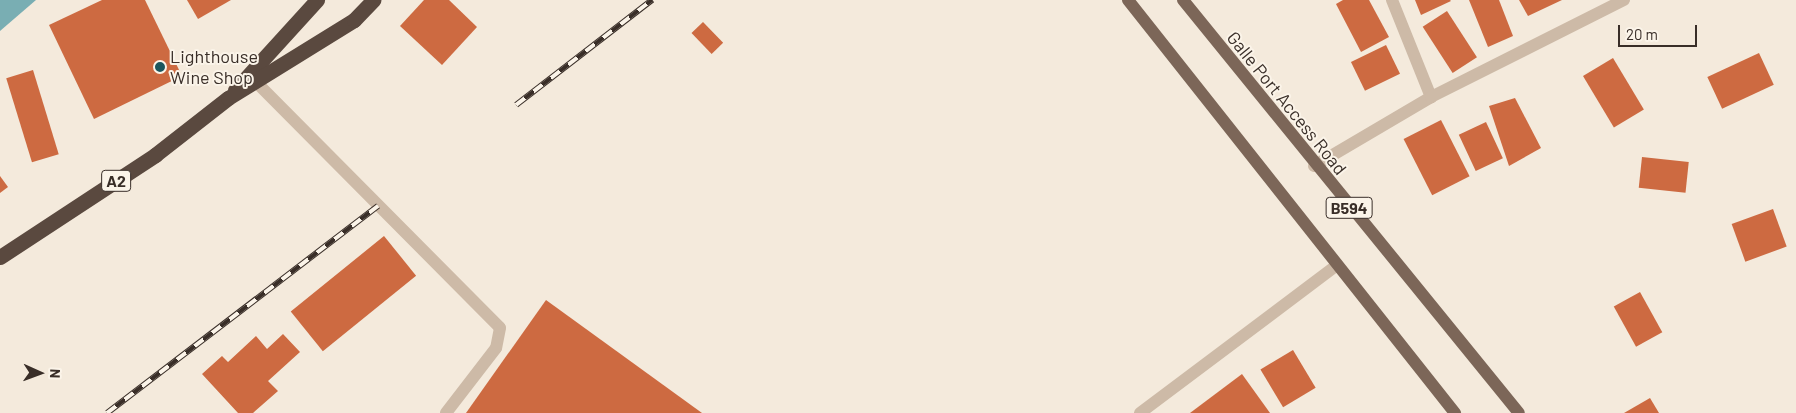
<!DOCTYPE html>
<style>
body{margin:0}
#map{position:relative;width:1796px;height:413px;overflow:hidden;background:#f4eadc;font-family:Barlow,sans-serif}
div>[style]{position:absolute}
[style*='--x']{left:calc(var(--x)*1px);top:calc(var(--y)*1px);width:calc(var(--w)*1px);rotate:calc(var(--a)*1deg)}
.water>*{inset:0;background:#79aeb3}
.building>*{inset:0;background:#cd6a41;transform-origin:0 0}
.minor>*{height:12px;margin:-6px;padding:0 6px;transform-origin:6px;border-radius:6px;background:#cdbaa7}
.major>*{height:12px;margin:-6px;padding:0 6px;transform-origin:6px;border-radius:6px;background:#7c6658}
.highway>*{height:15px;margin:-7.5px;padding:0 7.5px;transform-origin:7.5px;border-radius:7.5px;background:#5a493f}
.rail>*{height:5.5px;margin-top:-2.75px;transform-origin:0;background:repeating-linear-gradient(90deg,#fbf4e9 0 11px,#392e28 0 22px);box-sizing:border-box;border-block:1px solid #392e28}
.dots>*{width:14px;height:14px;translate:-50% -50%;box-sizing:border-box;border:2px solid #fbf4e9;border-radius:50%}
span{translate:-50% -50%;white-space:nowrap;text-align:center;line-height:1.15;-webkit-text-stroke:4px #fbf4e9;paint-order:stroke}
.shield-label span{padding:1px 4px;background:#fbf4e9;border:1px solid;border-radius:4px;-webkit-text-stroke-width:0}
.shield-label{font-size:16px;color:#392e28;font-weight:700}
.poi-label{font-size:18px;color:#392e28}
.left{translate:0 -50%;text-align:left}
.street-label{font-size:18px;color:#392e28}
.north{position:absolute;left:15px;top:348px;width:50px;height:50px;-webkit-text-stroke:4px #fbf4e9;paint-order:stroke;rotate:92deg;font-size:14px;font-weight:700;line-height:20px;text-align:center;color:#392e28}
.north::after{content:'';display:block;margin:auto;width:18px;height:22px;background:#392e28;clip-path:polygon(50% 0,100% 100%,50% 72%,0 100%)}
.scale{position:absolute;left:1618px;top:25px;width:79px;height:22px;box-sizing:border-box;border:2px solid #392e28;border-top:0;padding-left:6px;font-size:15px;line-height:18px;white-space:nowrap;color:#392e28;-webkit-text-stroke:4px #fbf4e9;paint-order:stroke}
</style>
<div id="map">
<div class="water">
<i style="clip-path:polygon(0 0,36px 0,0 31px)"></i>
</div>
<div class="building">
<i style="clip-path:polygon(102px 0,145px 0,182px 76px,94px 119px,49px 25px)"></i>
<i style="clip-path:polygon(187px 0,231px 0,198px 19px)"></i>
<i style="clip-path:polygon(424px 0,449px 0,477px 27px,442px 65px,400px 26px)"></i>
<i style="clip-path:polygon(1343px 0,1369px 0,1389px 37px,1361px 52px,1336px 4px)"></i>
<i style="clip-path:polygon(1415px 0,1450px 0,1451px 1px,1421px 15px)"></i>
<i style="clip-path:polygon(1469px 0,1499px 0,1513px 36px,1488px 47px)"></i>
<i style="clip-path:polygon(1519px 0,1562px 0,1528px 16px)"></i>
<i style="left:1447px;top:11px;width:55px;height:29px;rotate:57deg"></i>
<i style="left:703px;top:22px;width:29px;height:16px;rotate:46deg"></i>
<i style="left:1386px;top:45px;width:32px;height:39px;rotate:64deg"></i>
<i style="left:1759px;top:53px;width:35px;height:57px;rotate:65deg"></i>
<i style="left:1613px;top:58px;width:60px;height:35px;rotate:59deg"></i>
<i style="left:33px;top:70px;width:88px;height:28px;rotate:73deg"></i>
<i style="clip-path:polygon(1515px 98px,1541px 148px,1509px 166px,1489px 106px)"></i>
<i style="left:1441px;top:120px;width:63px;height:42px;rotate:63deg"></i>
<i style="left:1486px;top:122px;width:40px;height:30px;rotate:65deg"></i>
<i style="left:1642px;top:157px;width:47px;height:31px;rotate:6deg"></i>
<i style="clip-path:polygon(0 176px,8px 187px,0 193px)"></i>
<i style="left:1773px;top:209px;width:40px;height:44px;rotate:70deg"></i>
<i style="left:384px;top:236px;width:51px;height:120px;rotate:51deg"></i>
<i style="left:1640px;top:292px;width:46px;height:30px;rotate:61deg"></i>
<i style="clip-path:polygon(546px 300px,702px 413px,466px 413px)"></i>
<i style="clip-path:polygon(283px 334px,300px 352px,268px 381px,278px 391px,253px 413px,238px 413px,202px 374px,222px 356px,228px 362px,256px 336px,267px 349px)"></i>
<i style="left:1293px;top:350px;width:44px;height:38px;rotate:59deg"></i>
<i style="clip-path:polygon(1242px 374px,1270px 413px,1190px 413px)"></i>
<i style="clip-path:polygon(1650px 398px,1659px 413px,1624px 413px)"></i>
</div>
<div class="minor">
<i style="--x:1392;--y:0;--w:105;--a:68.1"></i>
<i style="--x:256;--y:82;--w:346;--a:45.2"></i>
<i style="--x:500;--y:328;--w:20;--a:101"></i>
<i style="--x:496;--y:348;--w:82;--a:127.6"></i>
<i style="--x:1314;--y:166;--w:136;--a:-30.5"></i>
<i style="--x:1431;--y:97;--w:216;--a:-26.7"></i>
<i style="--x:1140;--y:413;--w:246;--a:-36.9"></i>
</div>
<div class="major">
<i style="--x:1128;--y:0;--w:527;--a:51.63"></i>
<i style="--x:1183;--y:0;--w:532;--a:50.87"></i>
</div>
<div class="highway">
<i style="--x:235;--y:90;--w:122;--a:-47.7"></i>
<i style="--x:0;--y:257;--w:186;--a:-33.3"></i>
<i style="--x:155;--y:155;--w:93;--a:-38"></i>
<i style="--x:228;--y:98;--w:148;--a:-31.8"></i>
<i style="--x:354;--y:20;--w:28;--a:-46"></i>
</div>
<div class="rail">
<i style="--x:516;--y:105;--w:172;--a:-37.7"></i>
<i style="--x:107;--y:413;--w:341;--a:-37.4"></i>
</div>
<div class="dots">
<i style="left:160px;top:67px;background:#1b565d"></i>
</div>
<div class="shield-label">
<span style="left:116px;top:181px">A2</span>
<span style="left:1349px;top:208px">B594</span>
</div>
<div class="poi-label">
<span class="left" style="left:170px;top:67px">Lighthouse<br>Wine Shop</span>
</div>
<div class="street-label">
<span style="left:1287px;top:103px;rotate:51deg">Galle Port Access Road</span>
</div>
<div class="north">N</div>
<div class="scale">20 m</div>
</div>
